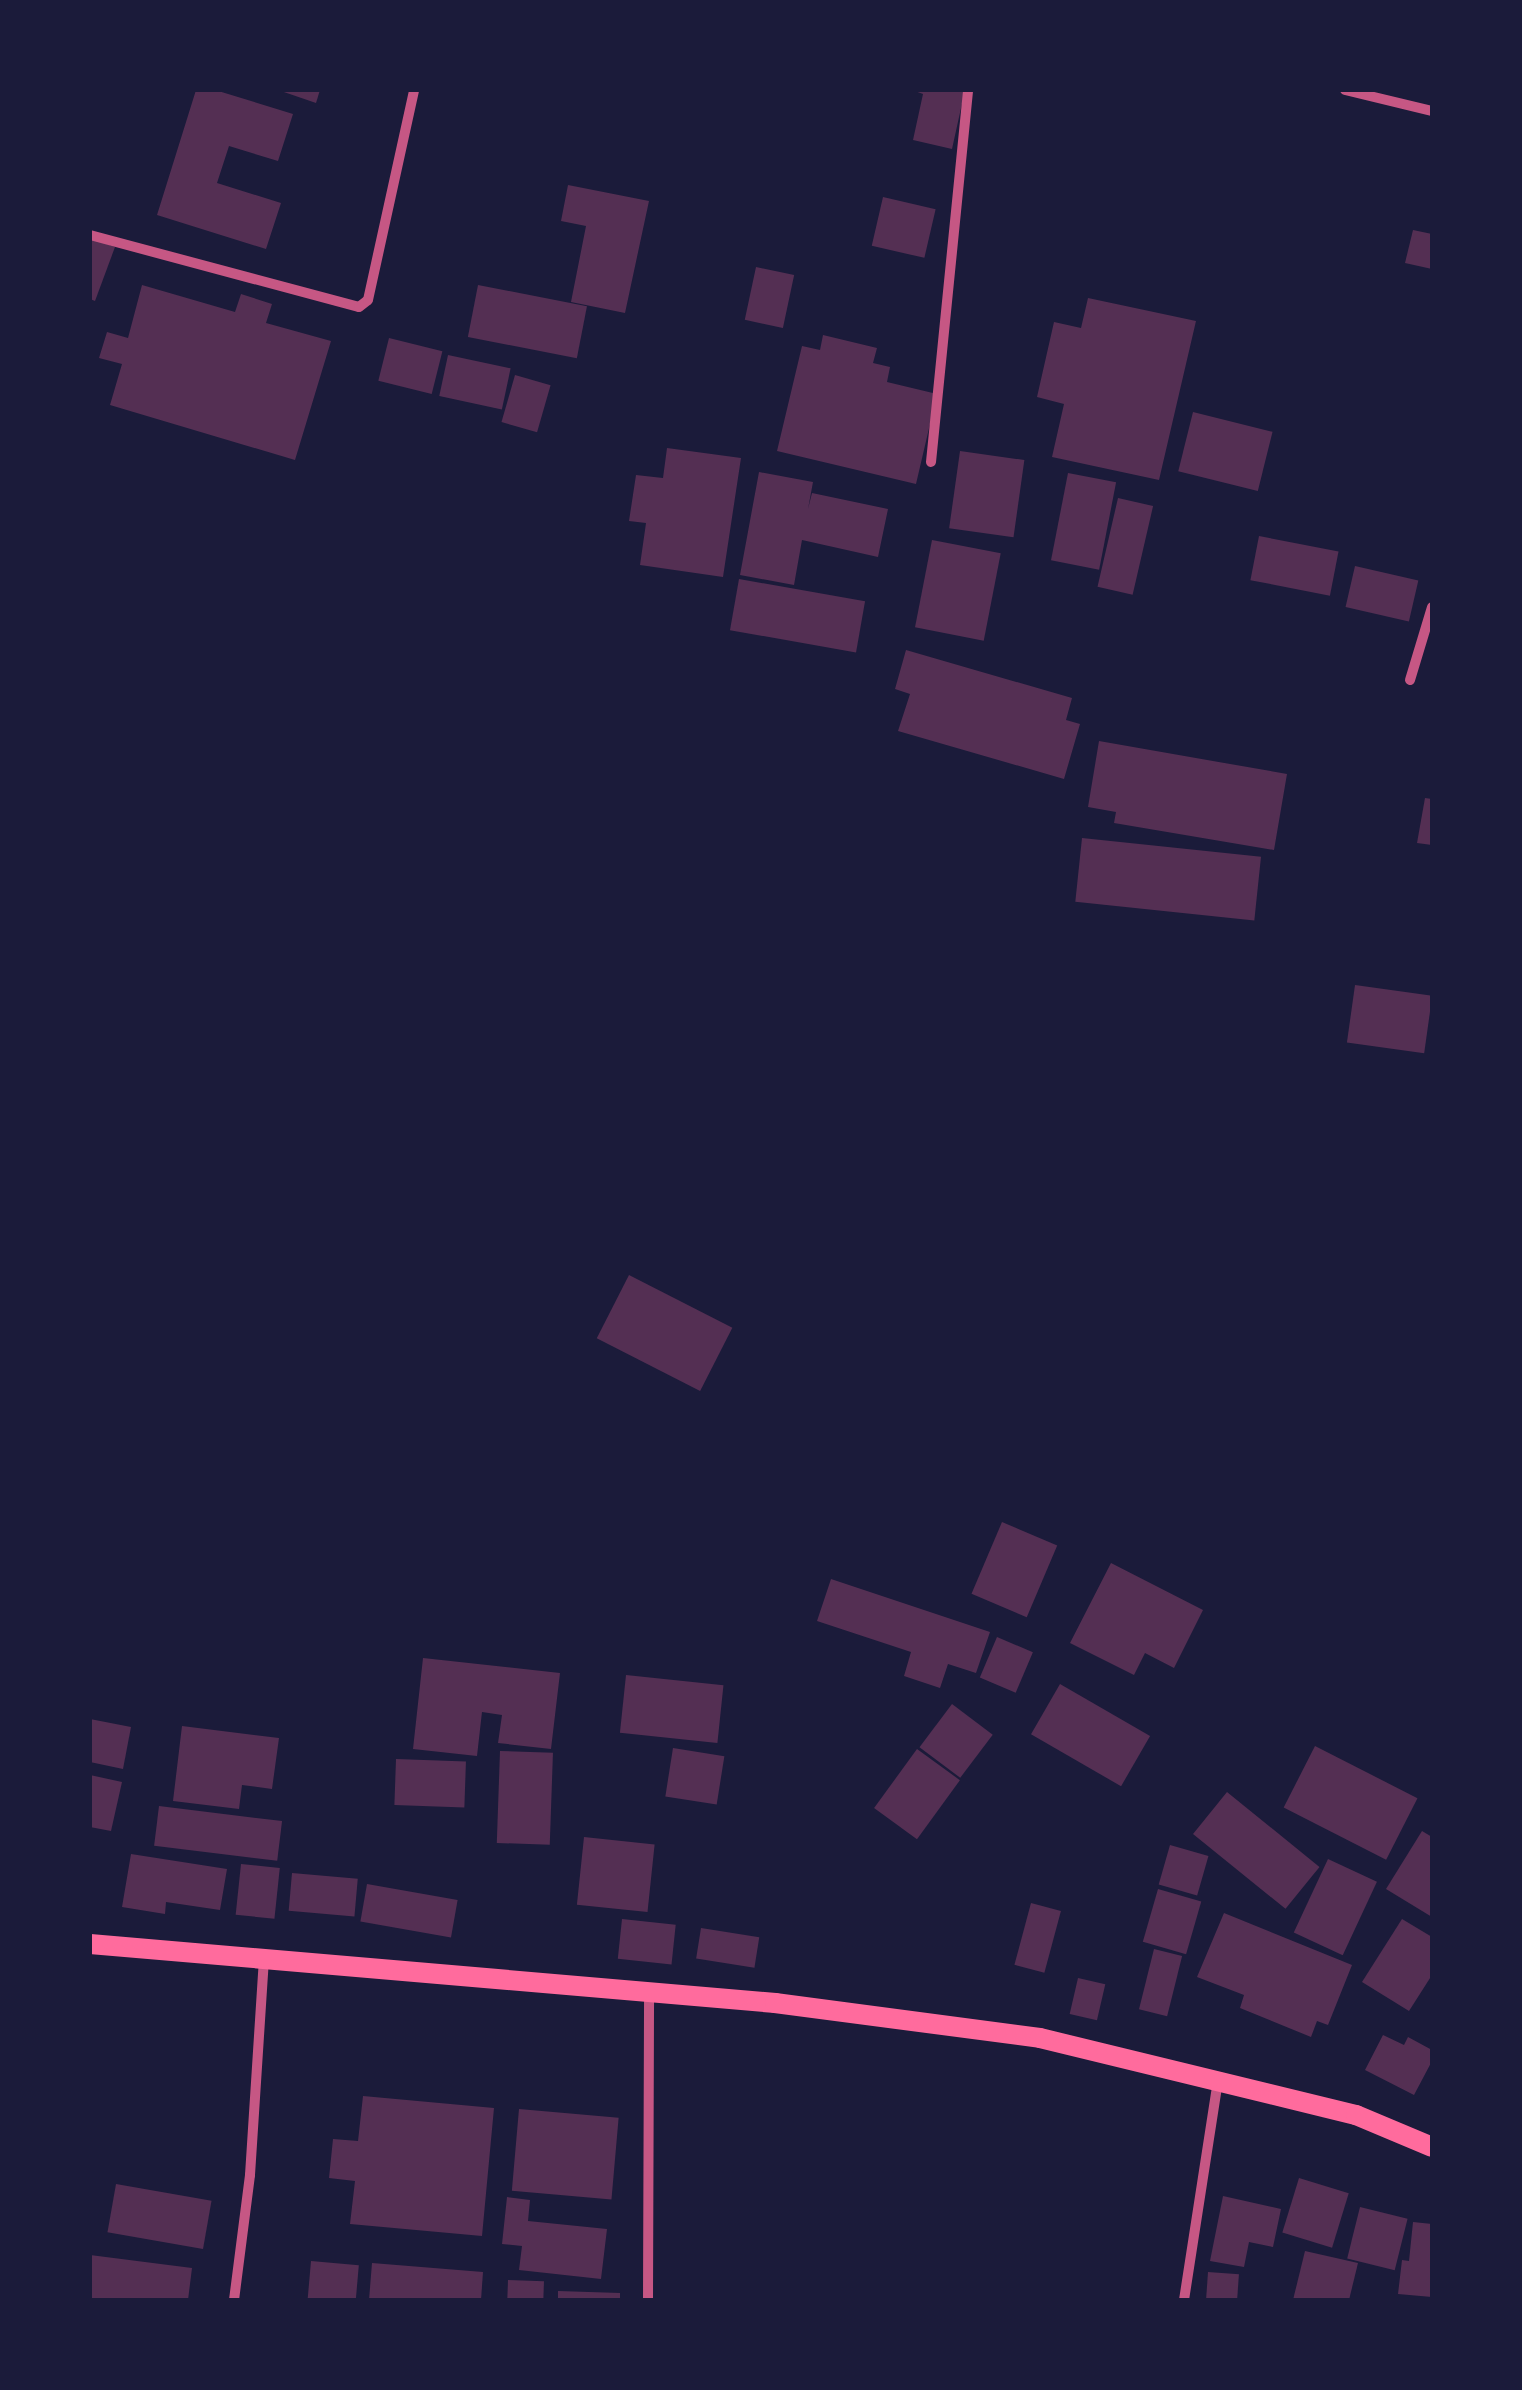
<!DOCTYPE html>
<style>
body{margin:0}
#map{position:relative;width:1522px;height:2390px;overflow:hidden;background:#1b1b3a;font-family:"DM Sans",sans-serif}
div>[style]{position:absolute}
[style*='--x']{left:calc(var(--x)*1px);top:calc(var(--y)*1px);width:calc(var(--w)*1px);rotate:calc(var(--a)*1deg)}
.building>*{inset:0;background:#542f53;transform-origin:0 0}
.minor>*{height:10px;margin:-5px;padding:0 5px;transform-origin:5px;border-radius:5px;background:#c65784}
.secondary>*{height:20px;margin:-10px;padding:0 10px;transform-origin:10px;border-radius:10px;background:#ff6b9d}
span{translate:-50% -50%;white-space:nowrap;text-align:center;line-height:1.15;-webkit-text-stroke:8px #1b1b3a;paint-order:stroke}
.frame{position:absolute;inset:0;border:92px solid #1b1b3a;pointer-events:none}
</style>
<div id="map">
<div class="building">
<i style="clip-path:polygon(196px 90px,215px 90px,293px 114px,278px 161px,229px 146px,217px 183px,281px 203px,266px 249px,157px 215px)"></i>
<i style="clip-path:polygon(278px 90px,320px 90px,316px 103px)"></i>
<i style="clip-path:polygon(912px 90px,965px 90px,952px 149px,913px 140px,923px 94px)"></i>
<i style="clip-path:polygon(568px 185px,649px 201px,625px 313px,571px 302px,586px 226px,561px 221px)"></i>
<i style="left:883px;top:197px;width:54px;height:50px;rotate:13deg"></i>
<i style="clip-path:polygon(1413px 230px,1432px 234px,1432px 269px,1405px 263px)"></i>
<i style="clip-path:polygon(90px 238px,115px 247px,95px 301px,90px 299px)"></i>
<i style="left:756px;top:267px;width:39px;height:54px;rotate:12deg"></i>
<i style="clip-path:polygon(142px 285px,235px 312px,241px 294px,272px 304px,266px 323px,331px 341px,295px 460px,110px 405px,122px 364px,99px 358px,107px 332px,128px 338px)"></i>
<i style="left:478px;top:285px;width:111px;height:53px;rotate:11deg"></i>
<i style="clip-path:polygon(1088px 298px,1196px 321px,1159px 480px,1052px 457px,1064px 404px,1037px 397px,1054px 322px,1081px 328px)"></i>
<i style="clip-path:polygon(823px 335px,877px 348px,873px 363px,890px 367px,887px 382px,937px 394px,916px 484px,777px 451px,802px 346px,820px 350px)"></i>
<i style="left:389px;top:338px;width:55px;height:44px;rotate:14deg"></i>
<i style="left:448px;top:355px;width:64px;height:42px;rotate:12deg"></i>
<i style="left:515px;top:375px;width:37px;height:49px;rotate:16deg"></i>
<i style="left:1193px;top:412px;width:82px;height:61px;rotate:14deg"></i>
<i style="clip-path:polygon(667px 448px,741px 458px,723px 577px,640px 565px,646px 523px,629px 521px,636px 475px,663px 478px)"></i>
<i style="left:960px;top:451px;width:65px;height:78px;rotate:8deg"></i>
<i style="clip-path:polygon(759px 472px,813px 482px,808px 509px,812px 493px,888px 509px,878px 557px,802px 540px,794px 585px,740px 575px)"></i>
<i style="left:1068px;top:473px;width:49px;height:89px;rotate:11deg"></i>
<i style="left:1118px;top:498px;width:36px;height:91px;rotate:13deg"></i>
<i style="left:1259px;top:536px;width:81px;height:45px;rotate:11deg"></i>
<i style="left:932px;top:540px;width:70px;height:89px;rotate:11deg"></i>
<i style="left:1355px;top:566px;width:65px;height:42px;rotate:13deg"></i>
<i style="left:739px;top:579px;width:128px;height:52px;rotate:10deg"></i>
<i style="clip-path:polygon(906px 650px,1072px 698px,1066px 720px,1080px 724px,1064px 779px,898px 731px,910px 694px,895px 689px)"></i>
<i style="clip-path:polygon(1099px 741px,1287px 774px,1274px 850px,1114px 823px,1116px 812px,1088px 807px)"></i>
<i style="clip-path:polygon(1425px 798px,1432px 799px,1432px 845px,1417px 843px)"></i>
<i style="left:1082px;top:838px;width:180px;height:64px;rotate:6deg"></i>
<i style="left:1355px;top:985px;width:78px;height:58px;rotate:8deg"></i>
<i style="left:629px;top:1275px;width:116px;height:71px;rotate:27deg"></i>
<i style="left:1002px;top:1522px;width:60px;height:78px;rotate:23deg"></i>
<i style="clip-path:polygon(1111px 1563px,1203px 1610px,1174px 1668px,1145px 1653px,1134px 1675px,1070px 1643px)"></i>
<i style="clip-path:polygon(831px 1579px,990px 1632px,976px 1673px,948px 1664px,940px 1688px,904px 1676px,911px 1652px,817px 1621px)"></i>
<i style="left:997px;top:1637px;width:39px;height:44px;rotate:23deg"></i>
<i style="clip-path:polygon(423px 1658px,560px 1673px,551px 1749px,498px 1743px,502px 1715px,482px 1712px,477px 1756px,413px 1749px)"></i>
<i style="left:626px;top:1675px;width:98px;height:58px;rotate:6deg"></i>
<i style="left:1060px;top:1684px;width:104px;height:58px;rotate:30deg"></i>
<i style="left:952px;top:1704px;width:51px;height:54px;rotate:37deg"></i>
<i style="clip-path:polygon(90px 1719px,131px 1727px,123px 1769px,90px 1762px)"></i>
<i style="clip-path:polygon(182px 1726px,279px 1738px,272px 1789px,242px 1785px,239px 1809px,173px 1801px)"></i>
<i style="left:1315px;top:1746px;width:115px;height:69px;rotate:27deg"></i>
<i style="left:673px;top:1748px;width:52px;height:49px;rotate:9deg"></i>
<i style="left:917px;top:1749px;width:53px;height:73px;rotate:36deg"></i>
<i style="left:500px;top:1751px;width:53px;height:92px;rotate:2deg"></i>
<i style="left:396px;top:1759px;width:70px;height:46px;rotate:2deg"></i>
<i style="clip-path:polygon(90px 1775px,122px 1782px,111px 1831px,90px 1827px)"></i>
<i style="left:1227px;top:1792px;width:119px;height:54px;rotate:39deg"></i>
<i style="left:159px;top:1806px;width:124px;height:40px;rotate:7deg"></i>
<i style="clip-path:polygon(1422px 1831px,1432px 1837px,1432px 1917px,1386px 1889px)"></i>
<i style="left:584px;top:1837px;width:71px;height:68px;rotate:6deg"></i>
<i style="left:1170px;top:1845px;width:40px;height:41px;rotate:16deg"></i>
<i style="clip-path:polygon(131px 1854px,227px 1869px,220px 1910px,166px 1902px,165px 1914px,122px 1907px)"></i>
<i style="left:1328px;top:1859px;width:54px;height:81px;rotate:25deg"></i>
<i style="left:241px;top:1864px;width:39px;height:51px;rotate:6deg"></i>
<i style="left:292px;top:1873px;width:66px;height:38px;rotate:5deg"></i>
<i style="left:367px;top:1884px;width:92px;height:38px;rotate:10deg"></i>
<i style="left:1158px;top:1889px;width:45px;height:55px;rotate:16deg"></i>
<i style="left:1031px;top:1903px;width:31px;height:64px;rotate:15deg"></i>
<i style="clip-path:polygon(1224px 1913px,1352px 1965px,1328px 2025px,1317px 2021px,1311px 2037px,1240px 2008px,1244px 1995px,1197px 1977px)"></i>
<i style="left:622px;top:1919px;width:54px;height:40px;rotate:6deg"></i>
<i style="clip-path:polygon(1402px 1919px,1432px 1937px,1432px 1975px,1409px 2011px,1362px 1982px)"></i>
<i style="left:701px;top:1928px;width:59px;height:31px;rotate:9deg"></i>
<i style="left:1154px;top:1949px;width:29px;height:62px;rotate:14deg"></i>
<i style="left:1078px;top:1978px;width:28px;height:37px;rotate:13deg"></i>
<i style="clip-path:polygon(1383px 2035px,1404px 2045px,1408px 2037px,1432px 2050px,1432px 2061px,1414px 2095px,1365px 2070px)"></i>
<i style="clip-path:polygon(363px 2096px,494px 2108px,482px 2236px,350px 2224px,355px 2181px,329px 2178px,333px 2139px,358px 2141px)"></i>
<i style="left:519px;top:2109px;width:100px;height:82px;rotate:5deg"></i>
<i style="left:1299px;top:2178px;width:52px;height:57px;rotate:17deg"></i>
<i style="left:116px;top:2184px;width:97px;height:49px;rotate:10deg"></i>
<i style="clip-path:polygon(1223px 2196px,1281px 2209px,1273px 2247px,1249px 2242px,1244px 2267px,1210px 2261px)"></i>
<i style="clip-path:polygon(507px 2197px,530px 2200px,528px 2221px,607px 2229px,601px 2279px,519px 2270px,522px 2246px,502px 2244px)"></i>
<i style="left:1360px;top:2207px;width:49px;height:53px;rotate:14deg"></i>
<i style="clip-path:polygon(1413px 2222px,1432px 2224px,1432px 2297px,1398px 2294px,1402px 2260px,1409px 2261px)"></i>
<i style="clip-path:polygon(1305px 2251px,1358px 2263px,1349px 2300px,1293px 2300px)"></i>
<i style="clip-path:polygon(90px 2255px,192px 2268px,188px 2300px,90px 2300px)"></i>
<i style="left:311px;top:2261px;width:48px;height:39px;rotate:5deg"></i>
<i style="clip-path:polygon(372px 2263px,483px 2272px,481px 2300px,369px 2300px)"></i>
<i style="left:1208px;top:2272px;width:31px;height:28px;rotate:4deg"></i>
<i style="left:508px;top:2280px;width:36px;height:20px;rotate:2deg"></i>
<i style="clip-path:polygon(558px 2291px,620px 2293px,620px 2300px,558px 2300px)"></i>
</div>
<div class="minor">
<i style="--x:1345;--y:90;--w:89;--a:13.6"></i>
<i style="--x:90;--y:235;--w:278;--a:15"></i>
<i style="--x:359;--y:307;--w:11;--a:-38"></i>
<i style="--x:368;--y:300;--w:215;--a:-77.6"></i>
<i style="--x:931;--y:462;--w:374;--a:-84.3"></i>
<i style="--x:1410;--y:680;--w:76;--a:-73.2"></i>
<i style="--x:234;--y:2300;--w:126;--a:-82.7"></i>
<i style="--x:250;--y:2175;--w:214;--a:-86.3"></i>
<i style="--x:648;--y:2300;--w:305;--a:-89.8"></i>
<i style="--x:1184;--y:2300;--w:222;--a:-81.2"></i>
</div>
<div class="secondary">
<i style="--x:90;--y:1944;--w:688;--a:4.92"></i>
<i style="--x:775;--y:2003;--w:267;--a:7.5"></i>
<i style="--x:1040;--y:2038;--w:325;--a:13.7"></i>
<i style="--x:1356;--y:2115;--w:82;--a:22.8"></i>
</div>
<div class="frame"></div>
</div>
